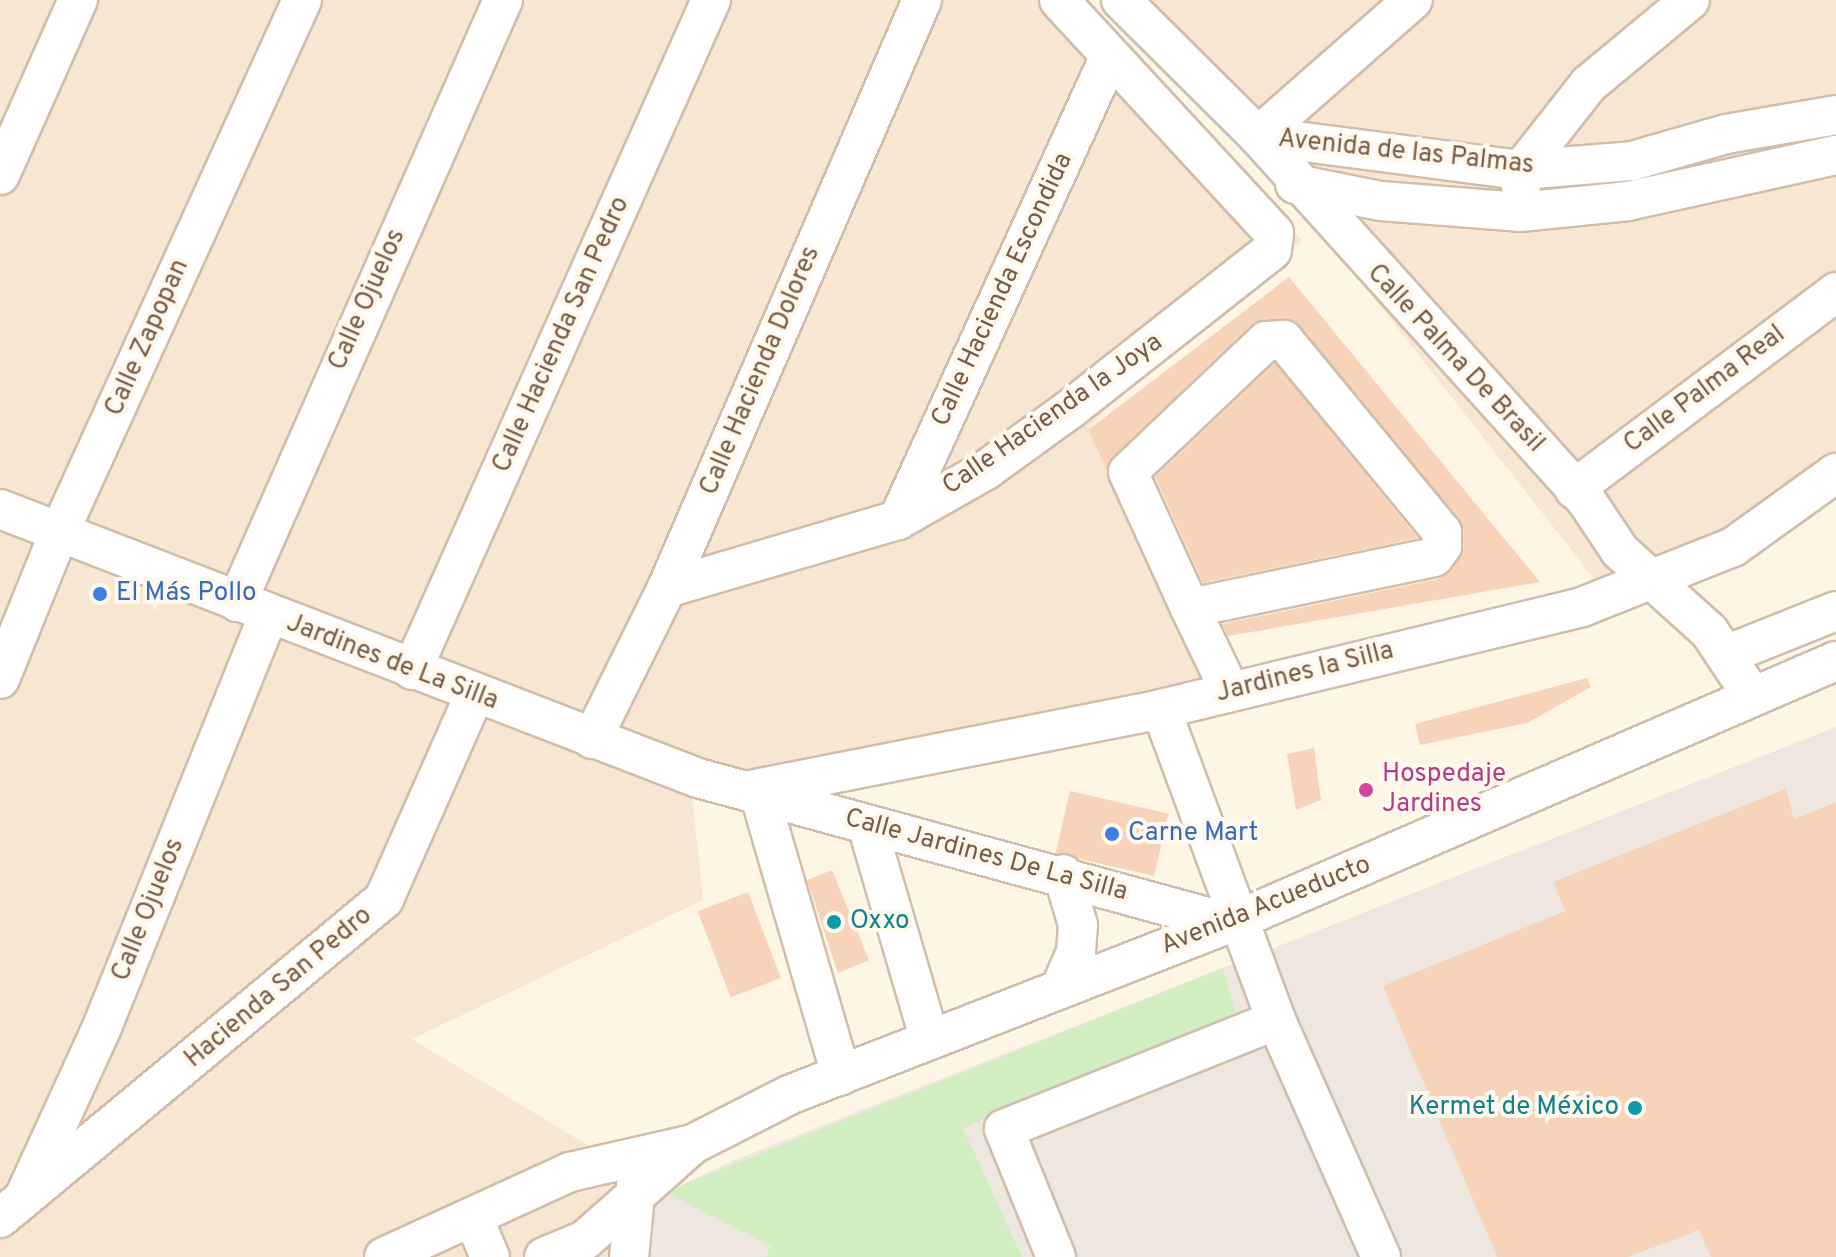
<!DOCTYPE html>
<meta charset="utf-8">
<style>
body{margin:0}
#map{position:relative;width:1836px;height:1257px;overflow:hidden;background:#fff5e4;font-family:Overpass,sans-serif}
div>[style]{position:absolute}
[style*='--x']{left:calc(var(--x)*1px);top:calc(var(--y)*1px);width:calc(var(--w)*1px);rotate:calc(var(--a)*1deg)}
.residential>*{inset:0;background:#f7e7d2}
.industrial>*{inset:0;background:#eee7df}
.green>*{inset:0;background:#d2eec1}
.building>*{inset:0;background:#f7d4b9;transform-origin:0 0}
.roads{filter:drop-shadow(2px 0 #d1bda9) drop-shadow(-2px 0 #d1bda9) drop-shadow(0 2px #d1bda9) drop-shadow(0 -2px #d1bda9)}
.minor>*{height:38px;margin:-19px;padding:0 19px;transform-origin:19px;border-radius:19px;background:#fff}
.dots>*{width:22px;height:22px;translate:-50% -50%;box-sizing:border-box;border:4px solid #fff8ed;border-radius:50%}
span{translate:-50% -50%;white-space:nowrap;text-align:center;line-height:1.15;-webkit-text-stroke:8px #fff8ed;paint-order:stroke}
.street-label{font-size:26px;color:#7a5b46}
.shop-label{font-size:26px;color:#366cbe}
.left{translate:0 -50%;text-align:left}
.hotel-label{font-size:26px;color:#b23c85}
.culture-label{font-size:26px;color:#0d838f}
.right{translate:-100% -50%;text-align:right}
</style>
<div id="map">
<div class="residential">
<i style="clip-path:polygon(0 0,1070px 0,1302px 240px,1111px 402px,1088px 430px,1209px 692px,785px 769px,690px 774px,703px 900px,412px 1039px,665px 1192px,527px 1257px,0 1257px)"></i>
<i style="clip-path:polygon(1107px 0,1836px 0,1836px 479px,1616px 607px,1280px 178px)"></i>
</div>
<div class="industrial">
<i style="clip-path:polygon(1836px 727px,1836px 1257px,527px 1257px,737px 1159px)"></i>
</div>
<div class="green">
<i style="clip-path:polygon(1223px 968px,1236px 1014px,963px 1128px,1022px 1257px,766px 1257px,771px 1246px,665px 1192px)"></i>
</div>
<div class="building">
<i style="clip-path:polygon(1289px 277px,1540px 582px,1228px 636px,1222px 624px,1438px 579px,1452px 570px,1464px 547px,1459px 518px,1292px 320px,1251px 325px,1113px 456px,1107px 471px,1088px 430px)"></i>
<i style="clip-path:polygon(1275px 363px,1418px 538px,1203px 583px,1155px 477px)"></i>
<i style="clip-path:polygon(1587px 678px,1591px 687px,1527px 723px,1420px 745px,1415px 724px)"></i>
<i style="clip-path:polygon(1314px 748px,1321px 800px,1296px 810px,1287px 754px)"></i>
<i style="clip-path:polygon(1786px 789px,1794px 819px,1836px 802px,1836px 1257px,1711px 1257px,1699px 1230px,1628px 1257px,1497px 1257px,1383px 986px,1565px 911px,1553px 882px)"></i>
<i style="left:1070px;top:791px;width:101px;height:64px;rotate:13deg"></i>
<i style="clip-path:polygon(832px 870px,869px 960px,838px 973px,807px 880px)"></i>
<i style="left:748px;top:892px;width:92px;height:54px;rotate:69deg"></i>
</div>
<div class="roads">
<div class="minor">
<i style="--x:1121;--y:0;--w:193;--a:44.8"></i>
<i style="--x:1258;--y:136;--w:490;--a:48"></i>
<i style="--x:1586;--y:500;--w:61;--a:56.3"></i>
<i style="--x:1620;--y:551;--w:120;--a:42"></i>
<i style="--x:1709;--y:631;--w:79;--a:56.3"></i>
<i style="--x:1258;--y:136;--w:265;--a:7.4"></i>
<i style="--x:1521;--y:170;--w:111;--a:-4.6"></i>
<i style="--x:1632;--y:161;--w:98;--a:-16"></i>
<i style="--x:1726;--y:134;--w:112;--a:-9.8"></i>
<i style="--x:1258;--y:136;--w:206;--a:-41.3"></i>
<i style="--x:0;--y:175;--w:192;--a:-66"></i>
<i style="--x:1295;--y:184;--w:88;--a:11.2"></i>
<i style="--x:1381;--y:201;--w:139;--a:4.5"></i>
<i style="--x:1520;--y:212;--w:109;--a:-5.8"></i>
<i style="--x:1628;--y:201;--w:213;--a:-12.5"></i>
<i style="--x:1521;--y:186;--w:16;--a:-90"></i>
<i style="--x:1521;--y:170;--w:110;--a:-51.7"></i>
<i style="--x:1589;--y:84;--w:131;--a:-39.7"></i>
<i style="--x:1574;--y:489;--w:328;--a:-36.9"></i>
<i style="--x:0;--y:509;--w:748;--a:21.08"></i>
<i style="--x:698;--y:778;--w:550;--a:15.27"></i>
<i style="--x:898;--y:520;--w:506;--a:-65.46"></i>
<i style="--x:667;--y:588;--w:241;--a:-16.4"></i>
<i style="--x:898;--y:520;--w:101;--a:-29.6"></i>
<i style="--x:986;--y:470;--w:102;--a:-35.9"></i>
<i style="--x:1069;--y:410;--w:258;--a:-38.2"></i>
<i style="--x:1272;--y:250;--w:17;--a:-83"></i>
<i style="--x:1274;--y:233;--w:317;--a:-132.7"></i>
<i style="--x:237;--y:602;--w:658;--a:-66.16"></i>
<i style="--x:1190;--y:608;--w:249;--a:-11.8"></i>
<i style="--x:1434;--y:557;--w:14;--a:-54"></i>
<i style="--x:1442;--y:546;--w:14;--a:-90"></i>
<i style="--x:1442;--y:532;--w:249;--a:-129.5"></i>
<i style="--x:1284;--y:340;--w:18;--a:177"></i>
<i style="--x:1266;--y:341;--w:190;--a:136.5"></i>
<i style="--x:1128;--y:472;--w:149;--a:65.5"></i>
<i style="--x:1190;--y:608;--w:92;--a:64.3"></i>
<i style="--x:1726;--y:655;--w:118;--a:-21.8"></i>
<i style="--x:412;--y:670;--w:734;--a:-65.95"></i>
<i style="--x:0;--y:679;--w:157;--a:-68"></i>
<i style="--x:59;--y:533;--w:586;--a:-65.49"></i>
<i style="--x:1161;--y:709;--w:332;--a:69.7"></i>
<i style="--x:1276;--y:1020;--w:259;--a:66.1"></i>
<i style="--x:592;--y:739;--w:169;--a:-63.6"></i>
<i style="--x:667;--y:588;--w:641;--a:-66.55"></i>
<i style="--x:750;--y:790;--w:419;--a:-11.1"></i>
<i style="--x:1161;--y:709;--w:433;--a:-13.6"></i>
<i style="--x:1582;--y:607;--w:162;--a:-21.7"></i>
<i style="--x:1733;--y:547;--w:127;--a:-35.7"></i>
<i style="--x:760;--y:796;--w:291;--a:73.8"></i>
<i style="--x:867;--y:825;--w:224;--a:73.7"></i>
<i style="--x:1060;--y:989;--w:40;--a:-66.6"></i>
<i style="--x:1076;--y:952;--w:27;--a:-86"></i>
<i style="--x:1078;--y:925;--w:53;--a:-106.4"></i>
<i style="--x:27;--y:1191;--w:180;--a:-65.4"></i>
<i style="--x:102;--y:1027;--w:443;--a:-68"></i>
<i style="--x:473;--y:1217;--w:43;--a:67"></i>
<i style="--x:0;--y:1218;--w:499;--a:-39.7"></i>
<i style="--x:384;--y:899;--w:224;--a:-66.1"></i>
<i style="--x:384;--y:1257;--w:205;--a:-24.6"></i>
<i style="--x:570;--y:1172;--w:126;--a:-12.8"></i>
<i style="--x:693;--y:1144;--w:108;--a:-27"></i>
<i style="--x:789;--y:1095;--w:486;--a:-21.3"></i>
<i style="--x:1242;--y:918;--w:647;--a:-23.4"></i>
<i style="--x:544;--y:1257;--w:44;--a:-22.5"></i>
<i style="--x:585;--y:1240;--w:144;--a:-41.6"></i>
<i style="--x:629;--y:1257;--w:72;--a:-84.4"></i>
<i style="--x:1056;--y:1257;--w:138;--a:-112.1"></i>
<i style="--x:1004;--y:1129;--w:293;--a:-21.8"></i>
</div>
</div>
<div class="dots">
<i style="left:100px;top:594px;background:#3f7fe0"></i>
<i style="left:1366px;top:790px;background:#d1479c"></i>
<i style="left:1112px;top:834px;background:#3f7fe0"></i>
<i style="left:834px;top:922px;background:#0f9aa8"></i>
<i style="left:1635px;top:1108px;background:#0f9aa8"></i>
</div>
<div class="street-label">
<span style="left:1406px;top:153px;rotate:6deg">Avenida de las Palmas</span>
<span style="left:1003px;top:290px;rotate:-65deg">Calle Hacienda Escondida</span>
<span style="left:368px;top:300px;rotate:-66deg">Calle Ojuelos</span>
<span style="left:562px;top:335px;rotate:-66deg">Calle Hacienda San Pedro</span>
<span style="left:148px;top:338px;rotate:-66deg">Calle Zapopan</span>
<span style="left:1455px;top:359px;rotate:47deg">Calle Palma De Brasil</span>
<span style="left:761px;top:371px;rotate:-67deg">Calle Hacienda Dolores</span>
<span style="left:1705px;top:390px;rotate:-37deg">Calle Palma Real</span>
<span style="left:1053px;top:415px;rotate:-35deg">Calle Hacienda la Joya</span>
<span style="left:392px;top:663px;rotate:21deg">Jardines de La Silla</span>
<span style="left:1305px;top:673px;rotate:-14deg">Jardines la Silla</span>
<span style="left:986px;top:856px;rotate:15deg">Calle Jardines De La Silla</span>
<span style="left:1266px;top:906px;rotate:-22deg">Avenida Acueducto</span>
<span style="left:149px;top:910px;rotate:-68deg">Calle Ojuelos</span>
<span style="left:279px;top:988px;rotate:-40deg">Hacienda San Pedro</span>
</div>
<div class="shop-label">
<span class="left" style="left:116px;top:594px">El Más Pollo</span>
<span class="left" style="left:1128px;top:834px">Carne Mart</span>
</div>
<div class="hotel-label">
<span class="left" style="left:1382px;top:790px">Hospedaje<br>Jardines</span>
</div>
<div class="culture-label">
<span class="left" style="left:850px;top:922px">Oxxo</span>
<span class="right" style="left:1619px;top:1108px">Kermet de México</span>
</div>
</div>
